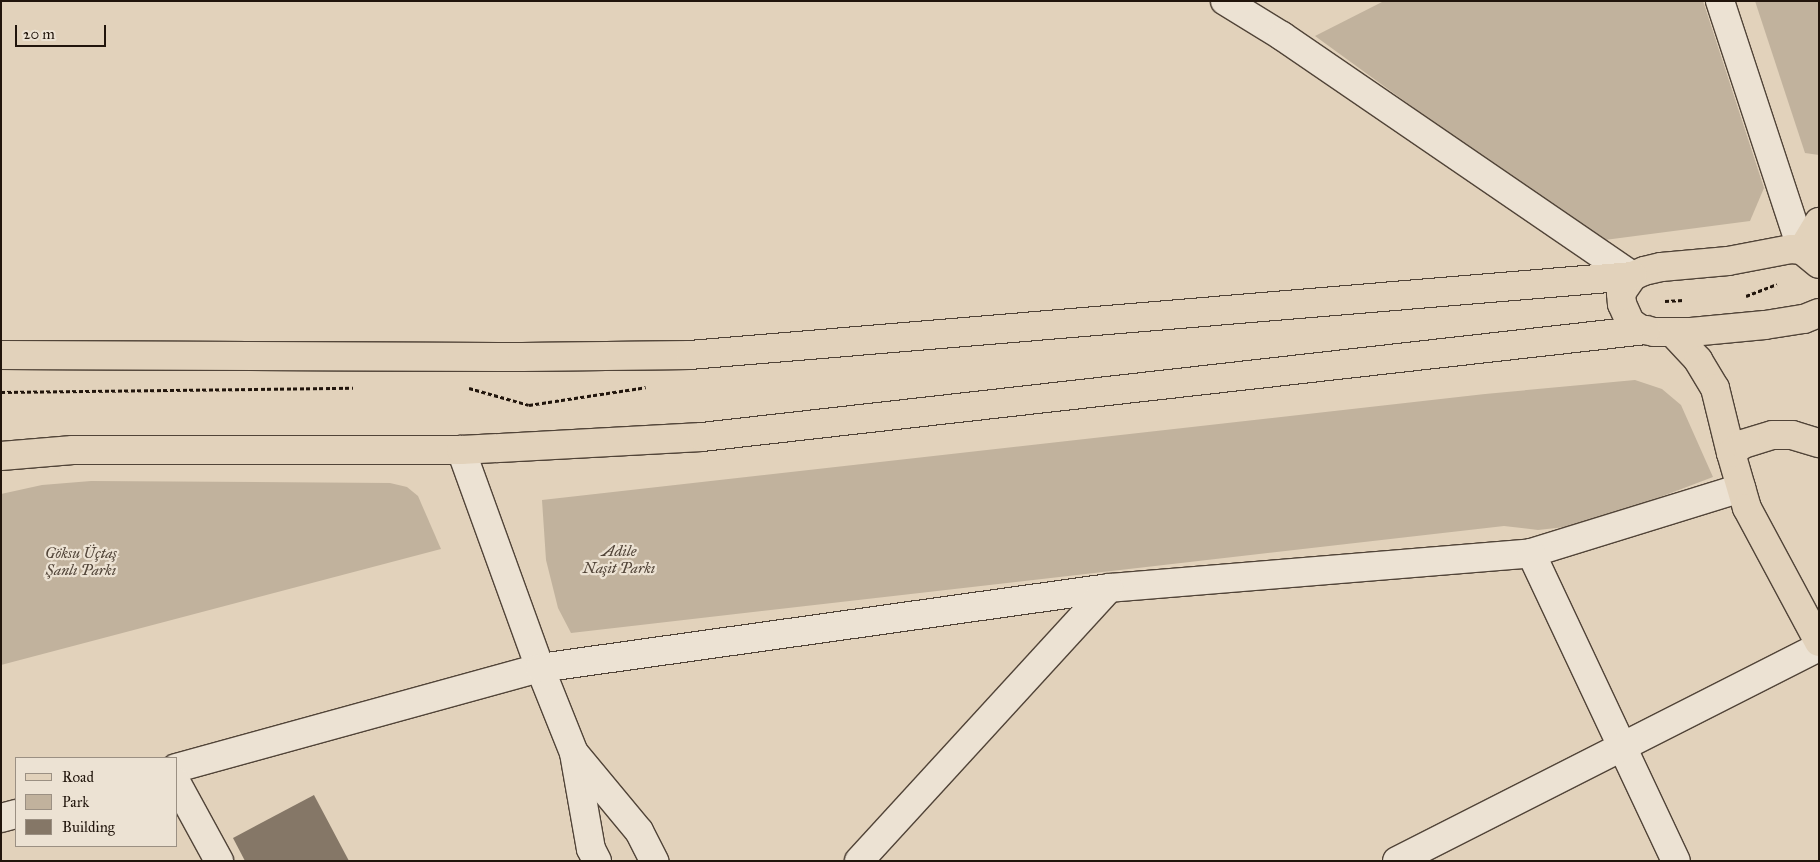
<!DOCTYPE html>
<meta charset="utf-8">
<style>
body{margin:0}
#map{position:relative;width:1820px;height:862px;overflow:hidden;background:#e2d2bb;font-family:"IM FELL Great Primer",serif}
div>[style]{position:absolute}
[style*='--x']{left:calc(var(--x)*1px);top:calc(var(--y)*1px);width:calc(var(--w)*1px);rotate:calc(var(--a)*1deg)}
.green>*{inset:0;background:#c1b29d}
.building>*{inset:0;background:#857767}
.path>*{height:3px;margin-top:-1.5px;transform-origin:0;background:repeating-linear-gradient(90deg,#21150c 0 4px,transparent 0 6.5px)}
.roads{filter:drop-shadow(1px 0 #514438) drop-shadow(-1px 0 #514438) drop-shadow(0 1px #514438) drop-shadow(0 -1px #514438)}
.street>*{height:28px;margin:-14px;padding:0 14px;transform-origin:14px;border-radius:14px;background:#ece2d3}
.primary>*{height:28px;margin:-14px;padding:0 14px;transform-origin:14px;border-radius:14px;background:#e2d2bb}
span{translate:-50% -50%;white-space:nowrap;text-align:center;line-height:1.15;-webkit-text-stroke:4.5px #ece2d3;paint-order:stroke}
.park-label{font-size:15px;color:#514438;font-style:italic}
.frame{position:absolute;inset:0;border:2px solid #21150c;pointer-events:none}
.legend{position:absolute;left:15px;top:757px;width:162px;height:90px;box-sizing:border-box;background:#ece2d3;border:1px solid #9b9083;margin:0;padding:6px 9px;list-style:none;font-size:15px;color:#21150c}
.legend li{display:flex;align-items:center;gap:10px;height:25px}
.legend b{width:25px;border:1px solid #9b9083}
.scale{position:absolute;left:15px;top:25px;width:91px;height:22px;box-sizing:border-box;border:2px solid #21150c;border-top:0;padding-left:6px;font-size:15px;line-height:18px;white-space:nowrap;color:#21150c;-webkit-text-stroke:4px #ece2d3;paint-order:stroke}
</style>
<div id="map">
<div class="green">
<i style="clip-path:polygon(1384px 1px,1703px 1px,1764px 188px,1750px 221px,1597px 241px,1315px 36px)"></i>
<i style="clip-path:polygon(1755px 1px,1819px 1px,1819px 155px,1805px 153px)"></i>
<i style="clip-path:polygon(1635px 380px,1662px 389px,1681px 405px,1713px 477px,1602px 519px,1565px 527px,1538px 530px,1504px 526px,571px 633px,558px 608px,546px 560px,542px 500px,1485px 394px)"></i>
<i style="clip-path:polygon(91px 481px,390px 483px,407px 487px,418px 496px,441px 549px,1px 665px,1px 494px,42px 485px)"></i>
</div>
<div class="building">
<i style="clip-path:polygon(314px 795px,349px 861px,245px 861px,233px 838px)"></i>
</div>
<div class="path">
<i style="--x:1746;--y:296;--w:33;--a:-21"></i>
<i style="--x:1665;--y:301;--w:19;--a:-3"></i>
<i style="--x:469;--y:388;--w:62;--a:15.8"></i>
<i style="--x:529;--y:405;--w:118;--a:-8.7"></i>
<i style="--x:1;--y:392;--w:352;--a:-0.7"></i>
</div>
<div class="roads">
<div class="street">
<i style="--x:1225;--y:1;--w:67;--a:31.6"></i>
<i style="--x:1282;--y:36;--w:425;--a:34.4"></i>
<i style="--x:1720;--y:1;--w:262;--a:71.8"></i>
<i style="--x:461;--y:450;--w:232;--a:70.1"></i>
<i style="--x:540;--y:668;--w:92;--a:68.2"></i>
<i style="--x:574;--y:753;--w:97;--a:80"></i>
<i style="--x:591;--y:849;--w:13;--a:63"></i>
<i style="--x:1531;--y:553;--w:220;--a:-17.2"></i>
<i style="--x:575;--y:754;--w:100;--a:50.3"></i>
<i style="--x:639;--y:831;--w:34;--a:63"></i>
<i style="--x:176;--y:768;--w:377;--a:-15.4"></i>
<i style="--x:540;--y:668;--w:575;--a:-8"></i>
<i style="--x:1109;--y:588;--w:423;--a:-4.7"></i>
<i style="--x:1531;--y:553;--w:340;--a:64.8"></i>
<i style="--x:176;--y:782;--w:90;--a:61.4"></i>
<i style="--x:1;--y:818;--w:16;--a:-15"></i>
<i style="--x:859;--y:861;--w:370;--a:-47.5"></i>
<i style="--x:1397;--y:861;--w:473;--a:-26.9"></i>
</div>
<div class="primary">
<i style="--x:1802;--y:250;--w:33;--a:-59"></i>
<i style="--x:1819;--y:264;--w:22;--a:-141"></i>
<i style="--x:1802;--y:250;--w:11;--a:-175"></i>
<i style="--x:1791;--y:249;--w:64;--a:169.2"></i>
<i style="--x:1728;--y:261;--w:67;--a:174.9"></i>
<i style="--x:1661;--y:267;--w:17;--a:167"></i>
<i style="--x:1644;--y:271;--w:12;--a:156"></i>
<i style="--x:1633;--y:276;--w:21;--a:125"></i>
<i style="--x:1621;--y:293;--w:11;--a:85"></i>
<i style="--x:1622;--y:304;--w:20;--a:66"></i>
<i style="--x:1630;--y:322;--w:12;--a:35"></i>
<i style="--x:1640;--y:329;--w:14;--a:12"></i>
<i style="--x:1654;--y:332;--w:37;--a:0"></i>
<i style="--x:1691;--y:332;--w:74;--a:-5.4"></i>
<i style="--x:1765;--y:325;--w:39;--a:-9"></i>
<i style="--x:1804;--y:319;--w:16;--a:-22"></i>
<i style="--x:1673;--y:333;--w:37;--a:47"></i>
<i style="--x:1698;--y:360;--w:33;--a:59"></i>
<i style="--x:1715;--y:388;--w:67;--a:76.2"></i>
<i style="--x:1731;--y:453;--w:57;--a:73.8"></i>
<i style="--x:1747;--y:508;--w:152;--a:61.8"></i>
<i style="--x:1;--y:355;--w:521;--a:0.22"></i>
<i style="--x:522;--y:357;--w:168;--a:-0.7"></i>
<i style="--x:690;--y:355;--w:946;--a:-4.79"></i>
<i style="--x:1731;--y:453;--w:15;--a:-37"></i>
<i style="--x:1743;--y:444;--w:31;--a:-17"></i>
<i style="--x:1773;--y:435;--w:19;--a:0"></i>
<i style="--x:1792;--y:435;--w:28;--a:17"></i>
<i style="--x:1;--y:456;--w:72;--a:-4.8"></i>
<i style="--x:73;--y:450;--w:388;--a:0"></i>
<i style="--x:461;--y:450;--w:241;--a:-3.1"></i>
<i style="--x:702;--y:437;--w:950;--a:-6.47"></i>
</div>
</div>
<div class="park-label">
<span style="left:619px;top:560px">Adile<br>Naşit Parkı</span>
<span style="left:81px;top:562px">Göksu Üçtaş<br>Şanlı Parkı</span>
</div>
<div class="frame"></div>
<ul class="legend">
<li><b style="height:6px;background:#e2d2bb"></b>Road</li>
<li><b style="height:14px;background:#c1b29d"></b>Park</li>
<li><b style="height:14px;background:#857767"></b>Building</li>
</ul>
<div class="scale">20 m</div>
</div>
